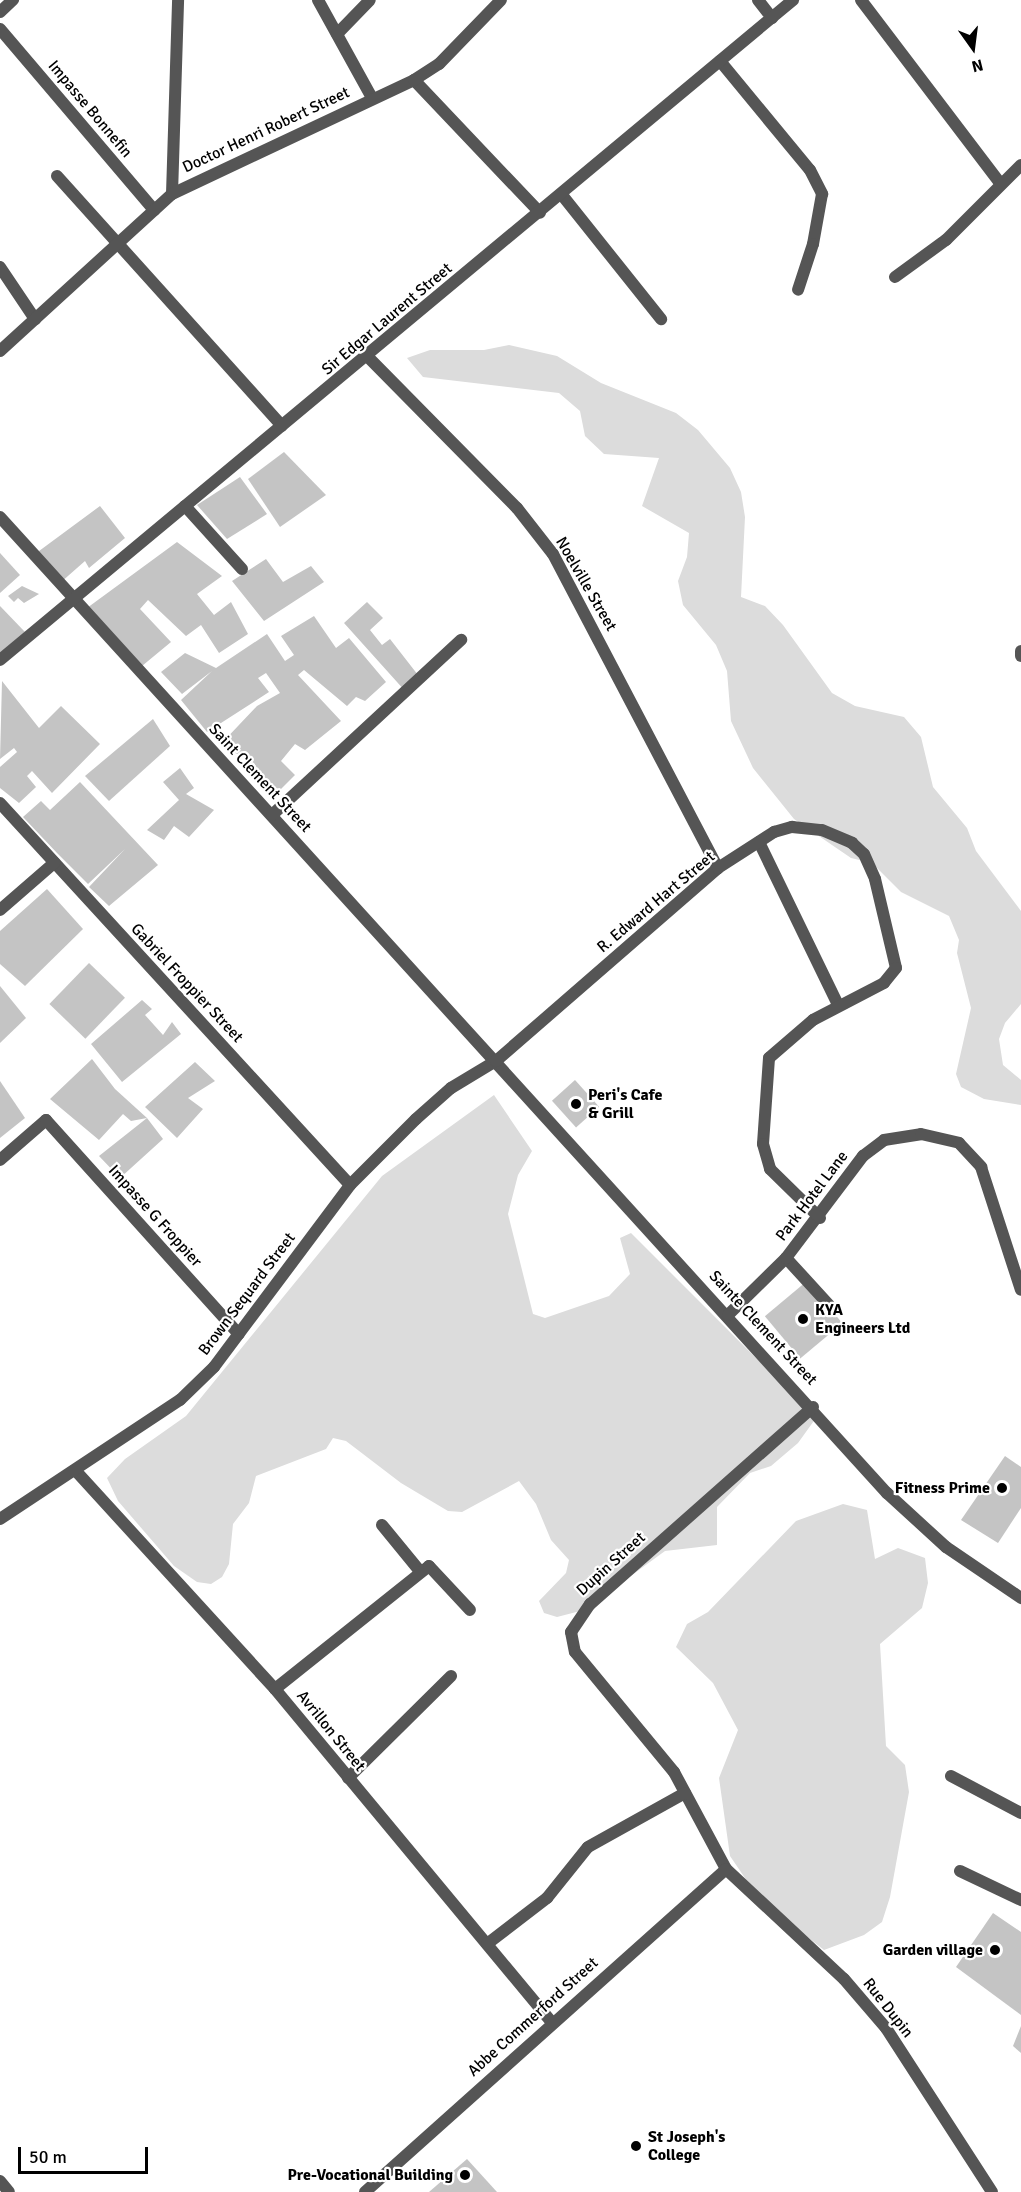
<!DOCTYPE html>
<style>
body{margin:0}
#map{position:relative;width:1021px;height:2192px;overflow:hidden;background:#fff;font-family:Signika,sans-serif}
div>[style]{position:absolute}
[style*='--x']{left:calc(var(--x)*1px);top:calc(var(--y)*1px);width:calc(var(--w)*1px);rotate:calc(var(--a)*1deg)}
.green>*{inset:0;background:#dcdcdc}
.building>*{inset:0;background:#c4c4c4;transform-origin:0 0}
.minor>*{height:12px;margin:-6px;padding:0 6px;transform-origin:6px;border-radius:6px;background:#555}
.dots>*{width:16px;height:16px;translate:-50% -50%;box-sizing:border-box;border:3px solid #fff;border-radius:50%}
span{translate:-50% -50%;white-space:nowrap;text-align:center;line-height:1.15;-webkit-text-stroke:4.5px #fff;paint-order:stroke}
.street-label{font-size:16px;color:#000}
.poi-label{font-size:16px;color:#000;font-weight:700}
.left{translate:0 -50%;text-align:left}
.right{translate:-100% -50%;text-align:right}
.north{position:absolute;left:943px;top:18px;width:60px;height:60px;-webkit-text-stroke:4px #fff;paint-order:stroke;rotate:166deg;font-size:16px;font-weight:700;line-height:24px;text-align:center;color:#000}
.north::after{content:'';display:block;margin:auto;width:21px;height:27px;background:#000;clip-path:polygon(50% 0,100% 100%,50% 72%,0 100%)}
.scale{position:absolute;left:18px;top:2147px;width:130px;height:27px;box-sizing:border-box;border:3px solid #000;border-top:0;padding-left:8px;font-size:18px;line-height:21px;white-space:nowrap;color:#000;-webkit-text-stroke:4px #fff;paint-order:stroke}
</style>
<div id="map">
<div class="green">
<i style="clip-path:polygon(509px 345px,557px 356px,601px 383px,676px 413px,698px 430px,730px 468px,741px 492px,745px 517px,741px 597px,765px 606px,783px 625px,832px 693px,855px 706px,904px 717px,921px 737px,933px 787px,967px 828px,976px 851px,1021px 911px,1021px 1004px,1005px 1023px,999px 1039px,1003px 1065px,1021px 1080px,1021px 1105px,984px 1099px,961px 1087px,956px 1074px,971px 1008px,957px 953px,959px 940px,949px 916px,901px 892px,872px 863px,851px 858px,794px 819px,753px 768px,731px 721px,727px 671px,716px 645px,683px 605px,678px 581px,687px 557px,689px 533px,642px 506px,659px 458px,604px 454px,585px 436px,580px 411px,559px 393px,423px 377px,407px 358px,430px 350px,484px 350px)"></i>
<i style="clip-path:polygon(494px 1095px,532px 1151px,518px 1175px,508px 1214px,533px 1314px,545px 1318px,609px 1296px,630px 1274px,620px 1238px,631px 1233px,816px 1418px,798px 1443px,771px 1466px,750px 1473px,717px 1507px,717px 1545px,665px 1551px,584px 1610px,557px 1617px,544px 1613px,539px 1601px,566px 1573px,569px 1560px,551px 1540px,536px 1504px,519px 1481px,462px 1512px,448px 1511px,401px 1483px,346px 1441px,333px 1438px,326px 1449px,256px 1476px,249px 1503px,233px 1524px,229px 1564px,222px 1577px,211px 1584px,197px 1582px,174px 1566px,118px 1501px,107px 1478px,125px 1459px,186px 1416px,382px 1176px)"></i>
<i style="clip-path:polygon(843px 1504px,867px 1510px,875px 1559px,898px 1548px,925px 1558px,928px 1583px,922px 1608px,880px 1644px,886px 1746px,905px 1765px,909px 1792px,890px 1897px,882px 1922px,864px 1935px,824px 1950px,760px 1900px,730px 1856px,719px 1778px,738px 1730px,713px 1683px,676px 1647px,687px 1624px,708px 1612px,796px 1521px)"></i>
</div>
<div class="building">
<i style="clip-path:polygon(284px 452px,326px 495px,280px 527px,248px 479px)"></i>
<i style="clip-path:polygon(240px 477px,267px 514px,227px 539px,197px 505px)"></i>
<i style="clip-path:polygon(100px 506px,125px 538px,89px 568px,85px 561px,60px 583px,35px 554px)"></i>
<i style="clip-path:polygon(177px 542px,222px 576px,197px 594px,214px 615px,231px 602px,248px 634px,219px 653px,201px 625px,186px 636px,148px 600px,140px 609px,171px 642px,142px 666px,87px 608px)"></i>
<i style="clip-path:polygon(0 553px,20px 575px,0 593px)"></i>
<i style="clip-path:polygon(266px 559px,283px 582px,311px 566px,324px 582px,264px 621px,232px 581px)"></i>
<i style="clip-path:polygon(22px 586px,39px 594px,24px 603px,18px 598px,14px 602px,8px 596px)"></i>
<i style="clip-path:polygon(367px 602px,383px 618px,370px 630px,382px 645px,390px 639px,418px 675px,406px 692px,344px 623px)"></i>
<i style="clip-path:polygon(0 606px,25px 632px,0 653px)"></i>
<i style="clip-path:polygon(314px 616px,336px 648px,349px 638px,386px 682px,365px 701px,356px 697px,347px 706px,304px 670px,298px 675px,341px 721px,305px 750px,295px 744px,281px 761px,295px 775px,274px 796px,254px 763px,220px 745px,257px 706px,280px 693px,266px 673px,258px 678px,269px 692px,207px 732px,181px 700px,212px 671px,182px 694px,161px 672px,185px 653px,216px 668px,267px 634px,285px 661px,294px 655px,281px 636px)"></i>
<i style="clip-path:polygon(2px 681px,39px 728px,61px 706px,100px 744px,52px 793px,32px 771px,27px 776px,36px 787px,19px 803px,0 788px,0 767px,17px 752px,14px 748px,0 759px)"></i>
<i style="clip-path:polygon(153px 719px,170px 746px,109px 801px,85px 776px)"></i>
<i style="clip-path:polygon(180px 768px,194px 788px,186px 794px,214px 810px,189px 837px,174px 826px,164px 840px,147px 830px,179px 800px,163px 782px)"></i>
<i style="clip-path:polygon(80px 782px,158px 865px,109px 906px,89px 887px,125px 849px,88px 884px,57px 853px,99px 809px,57px 853px,23px 817px,41px 801px,50px 810px)"></i>
<i style="clip-path:polygon(47px 889px,83px 929px,25px 986px,0 964px,0 931px)"></i>
<i style="left:89px;top:963px;width:50px;height:57px;rotate:44deg"></i>
<i style="clip-path:polygon(0 986px,26px 1018px,0 1043px)"></i>
<i style="clip-path:polygon(142px 1000px,152px 1009px,145px 1015px,163px 1035px,172px 1022px,181px 1034px,122px 1082px,91px 1044px)"></i>
<i style="clip-path:polygon(92px 1059px,115px 1089px,147px 1118px,163px 1139px,120px 1178px,99px 1156px,147px 1118px,131px 1121px,123px 1114px,99px 1140px,50px 1099px)"></i>
<i style="clip-path:polygon(195px 1062px,215px 1081px,188px 1098px,203px 1109px,177px 1138px,145px 1107px)"></i>
<i style="left:575px;top:1080px;width:36px;height:31px;rotate:48deg"></i>
<i style="clip-path:polygon(0 1081px,25px 1118px,0 1138px)"></i>
<i style="left:807px;top:1281px;width:55px;height:55px;rotate:50deg"></i>
<i style="clip-path:polygon(1005px 1456px,1021px 1467px,1021px 1508px,998px 1543px,961px 1520px)"></i>
<i style="clip-path:polygon(993px 1913px,1021px 1932px,1021px 2015px,956px 1967px)"></i>
<i style="clip-path:polygon(1021px 2026px,1021px 2053px,1013px 2046px)"></i>
<i style="clip-path:polygon(467px 2159px,497px 2192px,429px 2192px)"></i>
</div>
<div class="minor">
<i style="--x:318;--y:0;--w:112;--a:61.1"></i>
<i style="--x:758;--y:0;--w:23;--a:52"></i>
<i style="--x:861;--y:0;--w:230;--a:52.8"></i>
<i style="--x:0;--y:12;--w:18;--a:-43"></i>
<i style="--x:0;--y:29;--w:238;--a:49.6"></i>
<i style="--x:337;--y:34;--w:47;--a:-45.9"></i>
<i style="--x:720;--y:61;--w:141;--a:50.5"></i>
<i style="--x:810;--y:170;--w:27;--a:63"></i>
<i style="--x:822;--y:194;--w:51;--a:100.2"></i>
<i style="--x:813;--y:244;--w:48;--a:108.1"></i>
<i style="--x:414;--y:80;--w:183;--a:46.5"></i>
<i style="--x:57;--y:176;--w:336;--a:48"></i>
<i style="--x:172;--y:194;--w:194;--a:-88.2"></i>
<i style="--x:562;--y:195;--w:159;--a:51.4"></i>
<i style="--x:0;--y:267;--w:63;--a:56.1"></i>
<i style="--x:895;--y:277;--w:63;--a:-36"></i>
<i style="--x:946;--y:240;--w:106;--a:-45"></i>
<i style="--x:0;--y:351;--w:233;--a:-42.4"></i>
<i style="--x:172;--y:194;--w:268;--a:-25.2"></i>
<i style="--x:414;--y:80;--w:30;--a:-33"></i>
<i style="--x:439;--y:64;--w:89;--a:-45.9"></i>
<i style="--x:368;--y:357;--w:212;--a:45.4"></i>
<i style="--x:517;--y:508;--w:58;--a:52"></i>
<i style="--x:553;--y:554;--w:355;--a:62.3"></i>
<i style="--x:185;--y:506;--w:85;--a:47.9"></i>
<i style="--x:0;--y:517;--w:1319;--a:47.74"></i>
<i style="--x:887;--y:1493;--w:80;--a:42.5"></i>
<i style="--x:946;--y:1547;--w:91;--a:34.2"></i>
<i style="--x:1021;--y:651;--w:5;--a:90"></i>
<i style="--x:0;--y:660;--w:1032;--a:-39.77"></i>
<i style="--x:0;--y:803;--w:518;--a:47.5"></i>
<i style="--x:272;--y:815;--w:258;--a:-42.8"></i>
<i style="--x:759;--y:842;--w:181;--a:64.1"></i>
<i style="--x:0;--y:910;--w:72;--a:-41"></i>
<i style="--x:0;--y:1160;--w:61;--a:-41"></i>
<i style="--x:46;--y:1120;--w:288;--a:48"></i>
<i style="--x:786;--y:1258;--w:64;--a:47.5"></i>
<i style="--x:728;--y:1315;--w:81;--a:-44.5"></i>
<i style="--x:786;--y:1258;--w:128;--a:-53"></i>
<i style="--x:863;--y:1156;--w:26;--a:-37"></i>
<i style="--x:884;--y:1140;--w:37;--a:-9"></i>
<i style="--x:921;--y:1134;--w:39;--a:13"></i>
<i style="--x:959;--y:1143;--w:33;--a:47"></i>
<i style="--x:981;--y:1167;--w:129;--a:72"></i>
<i style="--x:813;--y:1407;--w:298;--a:138.5"></i>
<i style="--x:590;--y:1604;--w:34;--a:124"></i>
<i style="--x:571;--y:1632;--w:20;--a:79"></i>
<i style="--x:575;--y:1652;--w:156;--a:50.5"></i>
<i style="--x:674;--y:1772;--w:110;--a:61.8"></i>
<i style="--x:726;--y:1869;--w:161;--a:43"></i>
<i style="--x:844;--y:1979;--w:65;--a:49.4"></i>
<i style="--x:886;--y:2028;--w:195;--a:57.1"></i>
<i style="--x:75;--y:1470;--w:297;--a:47.6"></i>
<i style="--x:275;--y:1689;--w:432;--a:50.3"></i>
<i style="--x:0;--y:1519;--w:216;--a:-33.5"></i>
<i style="--x:180;--y:1400;--w:47;--a:-44.1"></i>
<i style="--x:214;--y:1367;--w:227;--a:-53.2"></i>
<i style="--x:350;--y:1185;--w:93;--a:-45"></i>
<i style="--x:416;--y:1119;--w:47;--a:-41.5"></i>
<i style="--x:451;--y:1088;--w:52;--a:-31"></i>
<i style="--x:496;--y:1061;--w:294;--a:-41"></i>
<i style="--x:718;--y:868;--w:67;--a:-32.7"></i>
<i style="--x:774;--y:832;--w:19;--a:-16"></i>
<i style="--x:792;--y:827;--w:30;--a:6"></i>
<i style="--x:822;--y:830;--w:33;--a:23"></i>
<i style="--x:852;--y:843;--w:16;--a:43"></i>
<i style="--x:864;--y:854;--w:27;--a:66"></i>
<i style="--x:875;--y:879;--w:91;--a:76.7"></i>
<i style="--x:896;--y:968;--w:19;--a:129"></i>
<i style="--x:884;--y:983;--w:80;--a:152.5"></i>
<i style="--x:813;--y:1020;--w:58;--a:139.2"></i>
<i style="--x:769;--y:1058;--w:86;--a:94"></i>
<i style="--x:763;--y:1144;--w:26;--a:74"></i>
<i style="--x:770;--y:1169;--w:70;--a:44.4"></i>
<i style="--x:382;--y:1525;--w:58;--a:50.6"></i>
<i style="--x:275;--y:1689;--w:197;--a:-38.6"></i>
<i style="--x:429;--y:1566;--w:60;--a:47"></i>
<i style="--x:951;--y:1776;--w:79;--a:27.9"></i>
<i style="--x:348;--y:1778;--w:145;--a:-44.7"></i>
<i style="--x:960;--y:1871;--w:68;--a:25.4"></i>
<i style="--x:487;--y:1944;--w:76;--a:-37.5"></i>
<i style="--x:547;--y:1898;--w:65;--a:-51.2"></i>
<i style="--x:588;--y:1847;--w:111;--a:-29.1"></i>
<i style="--x:0;--y:2181;--w:14;--a:51"></i>
<i style="--x:365;--y:2192;--w:484;--a:-41.8"></i>
</div>
<div class="dots">
<i style="left:576px;top:1104px;background:#000"></i>
<i style="left:803px;top:1319px;background:#000"></i>
<i style="left:1002px;top:1488px;background:#000"></i>
<i style="left:995px;top:1950px;background:#000"></i>
<i style="left:636px;top:2146px;background:#000"></i>
<i style="left:465px;top:2175px;background:#000"></i>
</div>
<div class="street-label">
<span style="left:90px;top:109px;rotate:50deg">Impasse Bonnefin</span>
<span style="left:266px;top:130px;rotate:-25deg">Doctor Henri Robert Street</span>
<span style="left:387px;top:319px;rotate:-40deg">Sir Edgar Laurent Street</span>
<span style="left:586px;top:584px;rotate:60deg">Noelville Street</span>
<span style="left:260px;top:778px;rotate:47deg">Saint Clement Street</span>
<span style="left:656px;top:902px;rotate:-40deg">R. Edward Hart Street</span>
<span style="left:187px;top:983px;rotate:47deg">Gabriel Froppier Street</span>
<span style="left:812px;top:1196px;rotate:-53deg">Park Hotel Lane</span>
<span style="left:155px;top:1216px;rotate:48deg">Impasse G Froppier</span>
<span style="left:247px;top:1294px;rotate:-53deg">Brown Sequard Street</span>
<span style="left:763px;top:1328px;rotate:47deg">Sainte Clement Street</span>
<span style="left:611px;top:1564px;rotate:-42deg">Dupin Street</span>
<span style="left:331px;top:1731px;rotate:51deg">Avrillon Street</span>
<span style="left:888px;top:2008px;rotate:52deg">Rue Dupin</span>
<span style="left:533px;top:2017px;rotate:-42deg">Abbe Commerford Street</span>
</div>
<div class="poi-label">
<span class="left" style="left:588px;top:1104px">Peri's Cafe<br>&amp; Grill</span>
<span class="left" style="left:815px;top:1319px">KYA<br>Engineers Ltd</span>
<span class="right" style="left:990px;top:1488px">Fitness Prime</span>
<span class="right" style="left:983px;top:1950px">Garden village</span>
<span class="left" style="left:648px;top:2146px">St Joseph's<br>College</span>
<span class="right" style="left:453px;top:2175px">Pre-Vocational Building</span>
</div>
<div class="north">N</div>
<div class="scale">50 m</div>
</div>
